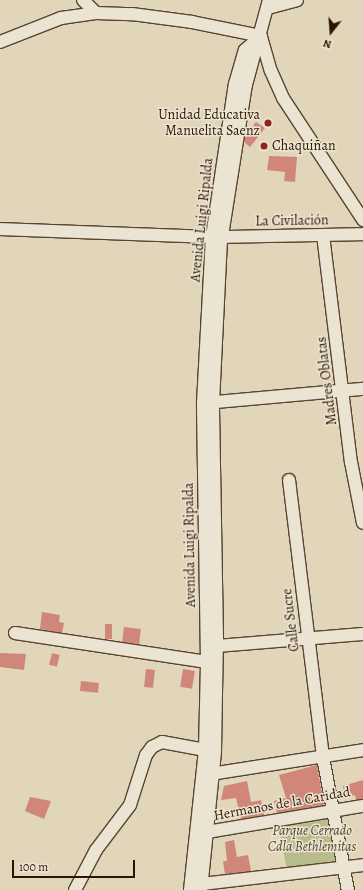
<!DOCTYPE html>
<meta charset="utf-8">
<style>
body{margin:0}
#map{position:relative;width:363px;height:890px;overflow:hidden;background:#e1d5ba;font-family:Alegreya,serif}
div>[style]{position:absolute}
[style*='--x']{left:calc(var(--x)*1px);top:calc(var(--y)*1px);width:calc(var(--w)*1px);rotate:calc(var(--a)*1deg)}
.green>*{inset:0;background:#b8bc8c;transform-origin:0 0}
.building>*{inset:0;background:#d0877a;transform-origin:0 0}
.roads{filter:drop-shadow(1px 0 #58452f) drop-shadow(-1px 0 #58452f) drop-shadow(0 1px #58452f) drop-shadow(0 -1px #58452f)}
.minor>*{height:12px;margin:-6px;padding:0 6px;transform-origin:6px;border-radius:6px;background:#ece4d2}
.dots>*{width:11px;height:11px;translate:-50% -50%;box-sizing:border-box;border:2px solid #ece4d2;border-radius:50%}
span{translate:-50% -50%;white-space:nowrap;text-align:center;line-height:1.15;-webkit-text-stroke:3px #ece4d2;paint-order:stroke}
.poi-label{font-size:14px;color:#2b1501}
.right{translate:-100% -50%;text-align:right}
.left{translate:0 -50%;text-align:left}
.street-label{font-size:14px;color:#2b1501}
.park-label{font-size:14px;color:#55472b;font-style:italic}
.north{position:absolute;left:311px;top:12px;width:40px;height:40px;-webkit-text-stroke:3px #ece4d2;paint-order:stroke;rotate:197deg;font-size:11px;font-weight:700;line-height:16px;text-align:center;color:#2b1501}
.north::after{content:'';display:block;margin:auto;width:14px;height:18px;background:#2b1501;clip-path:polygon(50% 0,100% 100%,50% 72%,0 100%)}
.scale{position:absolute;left:12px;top:860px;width:123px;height:18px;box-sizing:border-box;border:2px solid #2b1501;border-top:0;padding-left:5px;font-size:12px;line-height:14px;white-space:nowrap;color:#2b1501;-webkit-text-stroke:3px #ece4d2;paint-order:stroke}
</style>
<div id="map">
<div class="green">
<i style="left:333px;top:813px;width:47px;height:56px;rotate:79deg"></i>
</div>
<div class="building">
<i style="clip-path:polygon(256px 122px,265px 128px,250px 147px,244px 142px,246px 135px)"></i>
<i style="clip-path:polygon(269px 156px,297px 157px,295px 182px,284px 181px,285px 172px,267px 170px)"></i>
<i style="clip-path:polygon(42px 612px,60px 615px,59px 622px,64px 623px,62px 633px,40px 629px)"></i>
<i style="left:105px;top:624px;width:7px;height:15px"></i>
<i style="left:124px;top:627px;width:17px;height:15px;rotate:7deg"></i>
<i style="clip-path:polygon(0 653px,26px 654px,24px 670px,0 667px)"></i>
<i style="left:52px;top:653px;width:8px;height:12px;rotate:14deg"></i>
<i style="left:146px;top:669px;width:9px;height:18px;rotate:6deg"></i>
<i style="left:183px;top:669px;width:12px;height:18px;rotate:9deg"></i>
<i style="left:81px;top:681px;width:18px;height:10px;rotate:6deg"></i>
<i style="clip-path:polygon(317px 765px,324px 805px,277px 813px,274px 801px,286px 798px,279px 775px)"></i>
<i style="clip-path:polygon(363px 780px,363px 799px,356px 800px,355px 795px,345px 798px,343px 786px)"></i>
<i style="clip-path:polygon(247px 781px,251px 802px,261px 800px,264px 815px,241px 819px,236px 798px,221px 800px,224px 786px)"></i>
<i style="clip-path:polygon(30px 797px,51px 801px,44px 819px,25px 811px)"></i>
<i style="clip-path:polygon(234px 840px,237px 857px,248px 855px,251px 871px,225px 874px,223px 861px,227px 861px,225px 842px)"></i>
</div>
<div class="roads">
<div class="minor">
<i style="--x:83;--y:0;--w:18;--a:45"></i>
<i style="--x:268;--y:8;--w:30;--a:-15"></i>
<i style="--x:261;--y:37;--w:35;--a:74"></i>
<i style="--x:271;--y:71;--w:30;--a:66"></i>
<i style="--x:283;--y:98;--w:146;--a:56.7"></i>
<i style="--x:0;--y:42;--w:66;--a:-21.5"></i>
<i style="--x:61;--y:18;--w:35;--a:-8"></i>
<i style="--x:96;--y:13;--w:36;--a:2"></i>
<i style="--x:132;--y:14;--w:61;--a:7.6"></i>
<i style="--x:192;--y:22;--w:70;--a:11.5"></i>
<i style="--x:0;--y:229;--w:212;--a:2.2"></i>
<i style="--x:323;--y:235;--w:229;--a:83"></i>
<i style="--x:351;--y:462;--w:62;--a:78.9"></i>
<i style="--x:222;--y:237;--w:141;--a:-1.2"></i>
<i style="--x:205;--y:403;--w:159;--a:-5.1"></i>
<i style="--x:289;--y:480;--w:279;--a:83"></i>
<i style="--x:323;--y:757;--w:135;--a:79.4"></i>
<i style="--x:15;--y:633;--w:201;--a:8.6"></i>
<i style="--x:217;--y:646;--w:146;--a:-4.7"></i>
<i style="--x:204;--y:775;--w:161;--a:-8.9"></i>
<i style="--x:207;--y:832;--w:158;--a:-9.5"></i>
<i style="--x:202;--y:884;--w:162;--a:-6.7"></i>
<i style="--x:75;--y:890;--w:45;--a:-62.3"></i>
<i style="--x:96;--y:850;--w:56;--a:-52.9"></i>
<i style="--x:130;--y:805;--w:52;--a:-72.3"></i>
<i style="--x:146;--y:755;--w:10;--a:-53"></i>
<i style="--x:152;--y:747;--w:11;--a:-27"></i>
<i style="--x:162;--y:742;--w:44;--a:10.5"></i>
<i style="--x:190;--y:890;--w:141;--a:-83.9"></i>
<i style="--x:205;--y:750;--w:88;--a:-88.7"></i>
<i style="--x:207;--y:662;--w:259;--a:-90.9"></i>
<i style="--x:203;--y:403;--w:166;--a:-86.9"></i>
<i style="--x:212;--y:237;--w:155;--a:-81.5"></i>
<i style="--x:235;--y:84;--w:35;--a:-74"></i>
<i style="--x:245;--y:50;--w:21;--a:-41"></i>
<i style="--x:201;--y:890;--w:140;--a:-84.2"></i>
<i style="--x:215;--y:751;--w:114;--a:-89"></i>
<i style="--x:217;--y:637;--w:234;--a:-91"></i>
<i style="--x:213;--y:403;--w:161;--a:-87.2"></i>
<i style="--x:221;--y:242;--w:159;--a:-81"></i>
<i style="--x:246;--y:85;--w:88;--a:-74.9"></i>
</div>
</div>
<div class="dots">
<i style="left:268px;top:123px;background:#8f2418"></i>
<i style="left:264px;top:146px;background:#8f2418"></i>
</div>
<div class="poi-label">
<span class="right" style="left:260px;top:123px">Unidad Educativa<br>Manuelita Saenz</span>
<span class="left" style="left:272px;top:146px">Chaquiñan</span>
</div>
<div class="street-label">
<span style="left:202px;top:220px;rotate:-84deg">Avenida Luigi Ripalda</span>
<span style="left:292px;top:221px;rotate:-1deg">La Civilación</span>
<span style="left:327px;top:381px;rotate:-97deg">Madres Oblatas</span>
<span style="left:190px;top:545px;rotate:-91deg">Avenida Luigi Ripalda</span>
<span style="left:291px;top:620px;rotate:-97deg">Calle Sucre</span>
<span style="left:282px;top:804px;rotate:-10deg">Hermanos de la Caridad</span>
</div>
<div class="park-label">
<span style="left:312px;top:839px">Parque Cerrado<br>Cdla Bethlemitas</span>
</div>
<div class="north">N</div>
<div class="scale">100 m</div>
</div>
